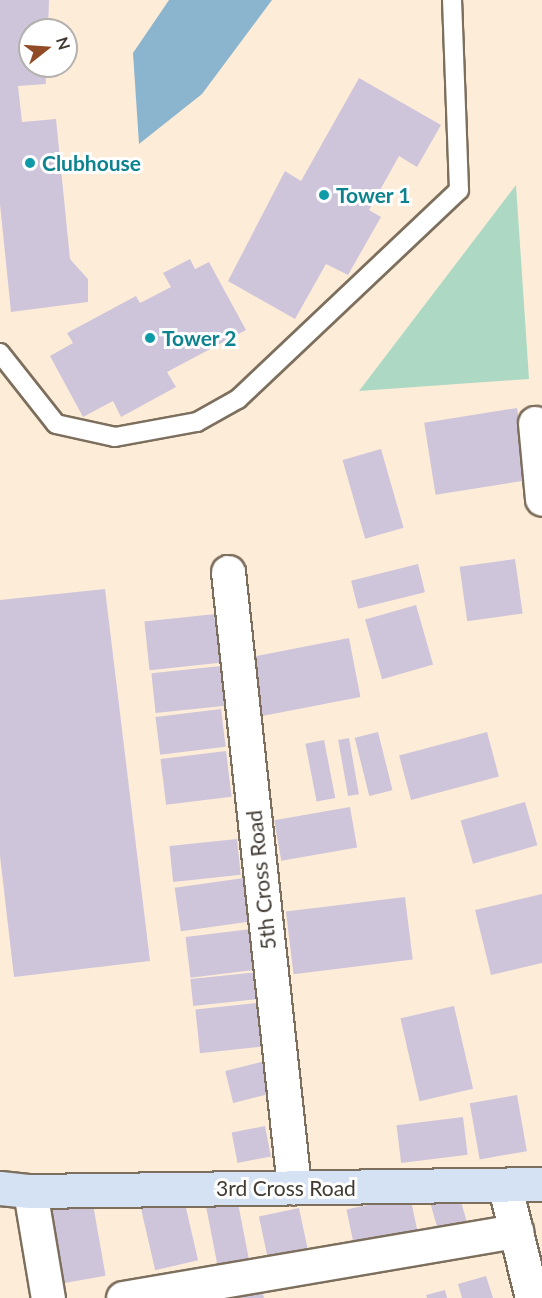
<!DOCTYPE html>
<style>
body{margin:0}
#map{position:relative;width:542px;height:1298px;overflow:hidden;background:#fdedd8;font-family:Lato,sans-serif}
div>[style]{position:absolute}
[style*='--x']{left:calc(var(--x)*1px);top:calc(var(--y)*1px);width:calc(var(--w)*1px);rotate:calc(var(--a)*1deg)}
.green>*{inset:0;background:#add9c4}
.water>*{inset:0;background:#8bb4ce}
.building>*{inset:0;background:#cec5db;transform-origin:0 0}
.roads{filter:drop-shadow(2px 0 #7d6f5d) drop-shadow(-2px 0 #7d6f5d) drop-shadow(0 2px #7d6f5d) drop-shadow(0 -2px #7d6f5d)}
.service>*{height:18px;margin:-9px;padding:0 9px;transform-origin:9px;border-radius:9px;background:#fff}
.minor>*{height:33px;margin:-16.5px;padding:0 16.5px;transform-origin:16.5px;border-radius:16.5px;background:#fff}
.secondary>*{height:33px;margin:-16.5px;padding:0 16.5px;transform-origin:16.5px;border-radius:16.5px;background:#d4e2f4}
.dots>*{width:16px;height:16px;translate:-50% -50%;box-sizing:border-box;border:3px solid #fff;border-radius:50%}
span{translate:-50% -50%;white-space:nowrap;text-align:center;line-height:1.15;-webkit-text-stroke:6px #fff;paint-order:stroke}
.culture-label{font-size:21px;color:#0d838f;font-weight:700}
.left{translate:0 -50%;text-align:left}
.street-label{font-size:21px;color:#403a32}
.north{position:absolute;left:18px;top:18px;width:60px;height:60px;box-sizing:border-box;background:#fff;border:2px solid #b3b0ad;border-radius:50%;rotate:73deg;font-size:16px;font-weight:700;line-height:24px;text-align:center;color:#403a32}
.north::after{content:'';display:block;margin:auto;width:21px;height:27px;background:#924b27;clip-path:polygon(50% 0,100% 100%,50% 72%,0 100%)}
</style>
<div id="map">
<div class="green">
<i style="clip-path:polygon(516px 185px,529px 379px,359px 391px)"></i>
</div>
<div class="water">
<i style="clip-path:polygon(169px 0,272px 0,202px 94px,139px 144px,133px 53px)"></i>
</div>
<div class="building">
<i style="clip-path:polygon(0 0,49px 0,48px 30px,30px 30px,30px 66px,45px 66px,46px 84px,18px 86px,22px 122px,56px 119px,70px 259px,88px 279px,88px 302px,11px 312px,0 204px)"></i>
<i style="clip-path:polygon(359px 78px,441px 125px,417px 167px,399px 156px,369px 210px,381px 217px,348px 275px,326px 264px,295px 319px,228px 281px,285px 171px,301px 181px)"></i>
<i style="clip-path:polygon(190px 259px,195px 269px,209px 262px,246px 330px,167px 372px,176px 387px,121px 417px,113px 401px,83px 417px,50px 356px,73px 343px,67px 333px,136px 296px,140px 303px,171px 287px,163px 273px)"></i>
<i style="left:517px;top:408px;width:73px;height:94px;rotate:81deg"></i>
<i style="left:381px;top:449px;width:82px;height:40px;rotate:74deg"></i>
<i style="left:515px;top:559px;width:55px;height:56px;rotate:82deg"></i>
<i style="left:418px;top:564px;width:29px;height:69px;rotate:76deg"></i>
<i style="clip-path:polygon(105px 589px,150px 961px,14px 977px,0 856px,0 600px)"></i>
<i style="left:416px;top:605px;width:62px;height:53px;rotate:74deg"></i>
<i style="left:215px;top:614px;width:49px;height:71px;rotate:84deg"></i>
<i style="left:349px;top:638px;width:60px;height:100px;rotate:79deg"></i>
<i style="left:221px;top:666px;width:40px;height:70px;rotate:84deg"></i>
<i style="left:221px;top:709px;width:38px;height:66px;rotate:83deg"></i>
<i style="left:378px;top:732px;width:60px;height:24px;rotate:76deg"></i>
<i style="left:487px;top:732px;width:46px;height:91px;rotate:75deg"></i>
<i style="left:349px;top:738px;width:57px;height:11px;rotate:80deg"></i>
<i style="left:324px;top:740px;width:59px;height:19px;rotate:79deg"></i>
<i style="left:226px;top:751px;width:46px;height:66px;rotate:83deg"></i>
<i style="left:525px;top:802px;width:45px;height:67px;rotate:74deg"></i>
<i style="left:350px;top:807px;width:41px;height:77px;rotate:80deg"></i>
<i style="left:237px;top:839px;width:36px;height:68px;rotate:84deg"></i>
<i style="left:244px;top:878px;width:44px;height:70px;rotate:82deg"></i>
<i style="clip-path:polygon(542px 894px,542px 963px,491px 975px,475px 910px)"></i>
<i style="left:405px;top:897px;width:63px;height:120px;rotate:83deg"></i>
<i style="left:251px;top:929px;width:41px;height:66px;rotate:83deg"></i>
<i style="left:258px;top:972px;width:27px;height:68px;rotate:84deg"></i>
<i style="left:266px;top:1002px;width:44px;height:71px;rotate:84deg"></i>
<i style="left:454px;top:1006px;width:85px;height:55px;rotate:77deg"></i>
<i style="left:265px;top:1061px;width:33px;height:41px;rotate:76deg"></i>
<i style="left:517px;top:1095px;width:57px;height:48px;rotate:80deg"></i>
<i style="left:463px;top:1117px;width:38px;height:67px;rotate:83deg"></i>
<i style="left:265px;top:1126px;width:31px;height:34px;rotate:79deg"></i>
<i style="left:458px;top:1191px;width:35px;height:30px;rotate:74deg"></i>
<i style="left:91px;top:1193px;width:84px;height:50px;rotate:80deg"></i>
<i style="left:183px;top:1195px;width:67px;height:44px;rotate:77deg"></i>
<i style="left:410px;top:1196px;width:40px;height:65px;rotate:78deg"></i>
<i style="left:237px;top:1198px;width:62px;height:32px;rotate:79deg"></i>
<i style="left:299px;top:1208px;width:50px;height:41px;rotate:78deg"></i>
<i style="clip-path:polygon(486px 1276px,493px 1298px,462px 1298px,458px 1284px)"></i>
<i style="clip-path:polygon(259px 1281px,264px 1298px,241px 1298px,238px 1287px)"></i>
<i style="clip-path:polygon(445px 1290px,447px 1298px,427px 1298px,426px 1295px)"></i>
</div>
<div class="roads">
<div class="service">
<i style="--x:0;--y:353;--w:90;--a:51.7"></i>
<i style="--x:56;--y:424;--w:60;--a:12.4"></i>
<i style="--x:115;--y:437;--w:83;--a:-10.4"></i>
<i style="--x:197;--y:422;--w:47;--a:-29.3"></i>
<i style="--x:238;--y:399;--w:304;--a:-43.4"></i>
<i style="--x:459;--y:190;--w:190;--a:-92.1"></i>
</div>
<div class="minor">
<i style="--x:535;--y:423;--w:76;--a:84.7"></i>
<i style="--x:228;--y:572;--w:619;--a:83.87"></i>
<i style="--x:505;--y:1187;--w:114;--a:76.3"></i>
<i style="--x:30;--y:1191;--w:109;--a:80.5"></i>
<i style="--x:123;--y:1298;--w:399;--a:-9.7"></i>
</div>
<div class="secondary">
<i style="--x:0;--y:1188;--w:30;--a:6"></i>
<i style="--x:30;--y:1191;--w:512;--a:-0.78"></i>
</div>
</div>
<div class="dots">
<i style="left:30px;top:163px;background:#0f9aa8"></i>
<i style="left:324px;top:195px;background:#0f9aa8"></i>
<i style="left:150px;top:338px;background:#0f9aa8"></i>
</div>
<div class="culture-label">
<span class="left" style="left:42px;top:163px">Clubhouse</span>
<span class="left" style="left:336px;top:195px">Tower 1</span>
<span class="left" style="left:162px;top:338px">Tower 2</span>
</div>
<div class="street-label">
<span style="left:261px;top:880px;rotate:-96deg">5th Cross Road</span>
<span style="left:286px;top:1188px">3rd Cross Road</span>
</div>
<div class="north">N</div>
</div>
